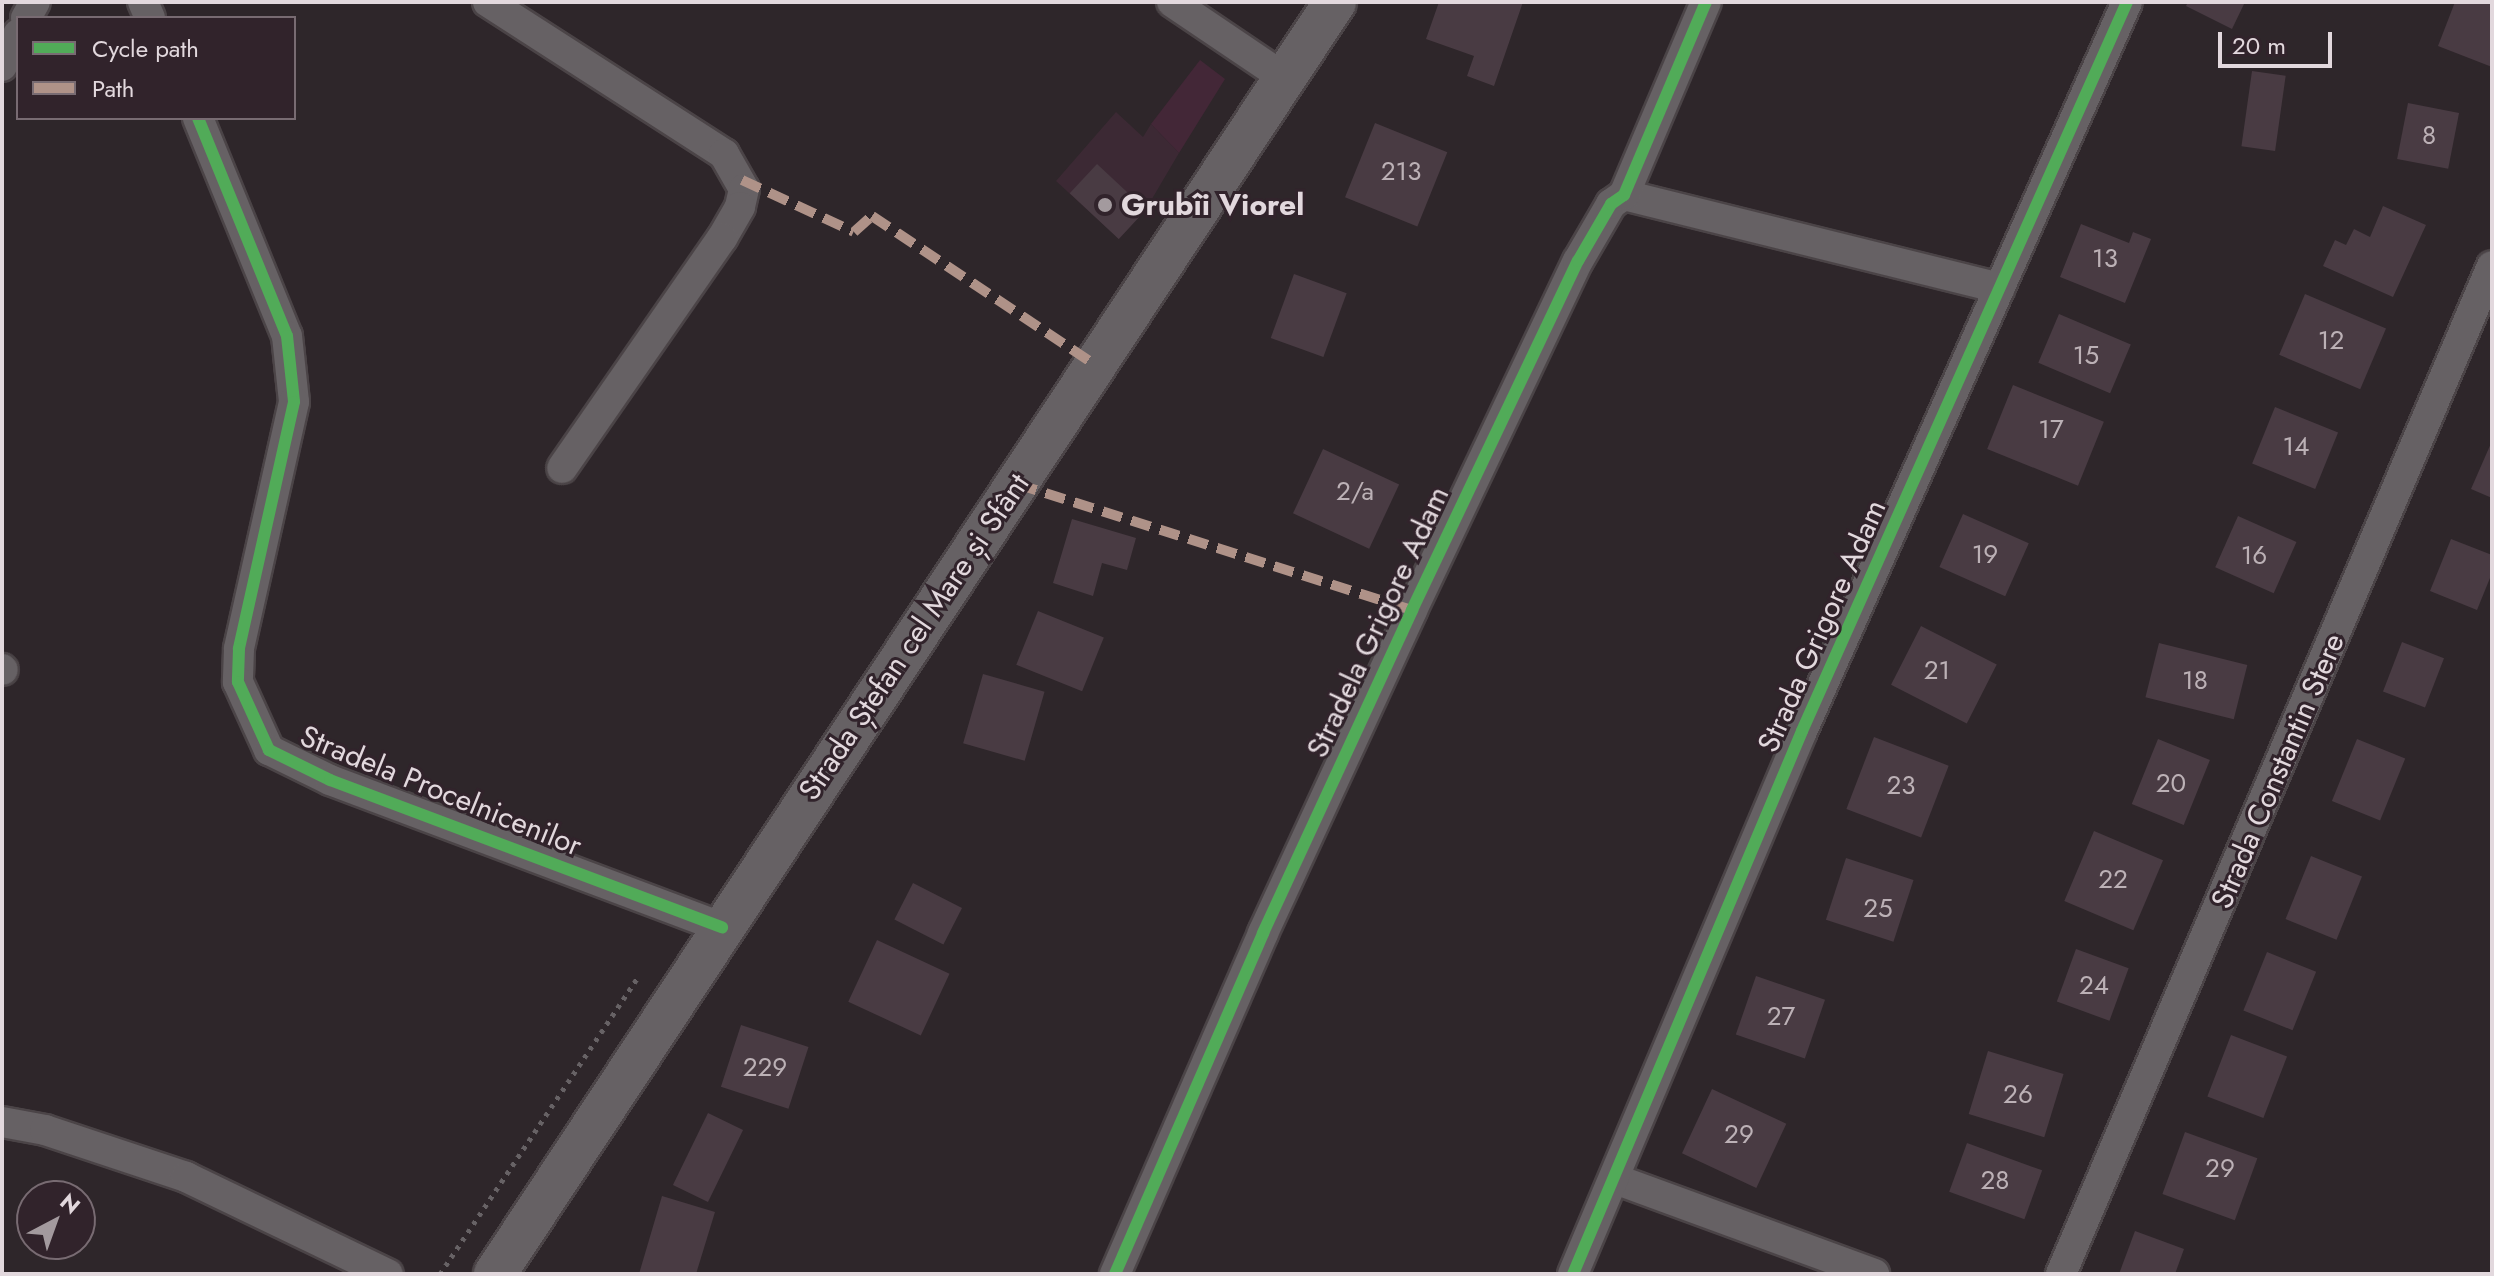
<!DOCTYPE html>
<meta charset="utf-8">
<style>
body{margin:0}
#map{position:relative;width:2494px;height:1276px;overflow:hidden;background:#2e262a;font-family:Jost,sans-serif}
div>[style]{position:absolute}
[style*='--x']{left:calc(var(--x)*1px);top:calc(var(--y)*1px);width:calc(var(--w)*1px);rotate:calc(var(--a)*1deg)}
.built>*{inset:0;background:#3c2934}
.green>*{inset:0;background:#432737}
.building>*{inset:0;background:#493b43;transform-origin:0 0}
.path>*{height:5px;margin-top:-2.5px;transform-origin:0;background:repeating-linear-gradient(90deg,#676265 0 4px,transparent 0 10px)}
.roads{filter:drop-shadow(2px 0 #4b4447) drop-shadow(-2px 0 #4b4447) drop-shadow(0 2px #4b4447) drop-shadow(0 -2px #4b4447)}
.street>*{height:30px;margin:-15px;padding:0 15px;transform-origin:15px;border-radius:15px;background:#666164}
.secondary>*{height:42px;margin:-21px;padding:0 21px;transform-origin:21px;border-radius:21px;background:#666164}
.quiet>*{height:10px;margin-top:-5px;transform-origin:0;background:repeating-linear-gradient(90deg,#af9288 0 20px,transparent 0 30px)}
.cycleway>*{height:12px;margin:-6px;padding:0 6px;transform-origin:6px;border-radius:6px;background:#51ab58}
.dots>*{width:22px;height:22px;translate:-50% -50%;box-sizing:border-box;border:4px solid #31232b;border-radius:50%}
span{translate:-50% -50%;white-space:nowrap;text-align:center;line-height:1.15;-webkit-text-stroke:6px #31232b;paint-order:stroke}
.number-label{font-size:26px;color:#bcb1b6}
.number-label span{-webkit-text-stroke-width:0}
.poi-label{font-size:30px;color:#e2d8dd;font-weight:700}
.left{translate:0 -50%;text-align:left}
.street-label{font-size:30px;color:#e2d8dd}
.frame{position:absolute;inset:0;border:4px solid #e2d8dd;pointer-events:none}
.legend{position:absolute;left:16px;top:16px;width:280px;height:104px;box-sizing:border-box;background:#31232b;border:2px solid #786b72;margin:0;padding:10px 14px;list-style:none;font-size:24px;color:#e2d8dd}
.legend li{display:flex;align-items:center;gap:16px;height:40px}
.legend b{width:40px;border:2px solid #786b72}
.north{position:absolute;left:16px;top:1180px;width:80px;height:80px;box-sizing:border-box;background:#31232b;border:2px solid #786b72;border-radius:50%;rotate:41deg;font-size:22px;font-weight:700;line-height:32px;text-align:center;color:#e2d8dd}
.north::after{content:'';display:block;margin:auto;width:28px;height:36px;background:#a39a9e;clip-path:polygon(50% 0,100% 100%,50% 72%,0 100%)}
.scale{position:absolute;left:2218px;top:32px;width:114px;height:36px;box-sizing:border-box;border:4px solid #e2d8dd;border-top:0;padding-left:10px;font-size:24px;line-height:28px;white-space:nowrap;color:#e2d8dd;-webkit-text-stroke:6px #31232b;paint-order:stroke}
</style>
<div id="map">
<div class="built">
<i style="clip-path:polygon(1116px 112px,1143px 137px,1151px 124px,1179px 153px,1146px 209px,1119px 239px,1056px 181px)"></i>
</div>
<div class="green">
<i style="clip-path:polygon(1200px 60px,1225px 79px,1179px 153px,1151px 124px)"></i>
</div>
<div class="building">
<i style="clip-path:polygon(1439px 2px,1523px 2px,1494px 86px,1467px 76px,1474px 56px,1426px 39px)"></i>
<i style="clip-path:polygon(2188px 2px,2245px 2px,2232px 29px,2186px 6px)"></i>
<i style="clip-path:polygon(2455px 2px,2492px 2px,2492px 67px,2438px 46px)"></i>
<i style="left:2252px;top:71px;width:34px;height:76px;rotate:8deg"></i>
<i style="left:2408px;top:103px;width:52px;height:57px;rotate:11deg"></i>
<i style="left:1375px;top:123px;width:78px;height:80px;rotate:22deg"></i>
<i style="left:1097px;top:164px;width:67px;height:40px;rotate:43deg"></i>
<i style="clip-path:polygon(2383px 206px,2426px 225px,2393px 297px,2323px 266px,2335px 240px,2346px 245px,2354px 229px,2370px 237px)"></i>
<i style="clip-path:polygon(2081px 224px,2129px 243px,2133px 232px,2151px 239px,2125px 303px,2060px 277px)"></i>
<i style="left:1294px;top:274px;width:56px;height:68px;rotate:20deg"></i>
<i style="left:2305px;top:294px;width:88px;height:66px;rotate:23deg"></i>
<i style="left:2059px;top:314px;width:78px;height:53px;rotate:23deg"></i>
<i style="left:2013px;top:385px;width:98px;height:69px;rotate:22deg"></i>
<i style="left:2275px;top:407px;width:68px;height:61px;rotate:22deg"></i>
<i style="clip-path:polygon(2492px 441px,2492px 498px,2471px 489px)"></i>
<i style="left:1323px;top:449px;width:84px;height:71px;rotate:25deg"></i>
<i style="left:1963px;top:514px;width:72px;height:58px;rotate:24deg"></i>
<i style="left:2238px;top:516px;width:64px;height:56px;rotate:24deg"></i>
<i style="clip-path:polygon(1072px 519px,1136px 538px,1127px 570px,1102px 563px,1093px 596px,1053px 583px)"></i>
<i style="clip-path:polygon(2451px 539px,2492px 555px,2492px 573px,2477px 610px,2430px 591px)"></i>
<i style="left:1038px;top:611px;width:71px;height:58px;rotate:22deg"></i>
<i style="left:1921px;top:626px;width:85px;height:66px;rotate:27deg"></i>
<i style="left:2402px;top:642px;width:45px;height:53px;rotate:21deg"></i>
<i style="left:2159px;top:643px;width:91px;height:56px;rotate:14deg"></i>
<i style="left:983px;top:674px;width:64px;height:72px;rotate:16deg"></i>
<i style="left:1874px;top:737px;width:80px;height:77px;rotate:21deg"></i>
<i style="left:2158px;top:739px;width:56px;height:70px;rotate:22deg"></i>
<i style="left:2357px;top:739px;width:52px;height:67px;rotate:22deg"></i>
<i style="left:2094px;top:831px;width:75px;height:76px;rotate:23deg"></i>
<i style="left:2311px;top:856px;width:55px;height:68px;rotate:22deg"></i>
<i style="left:1846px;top:858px;width:71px;height:65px;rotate:18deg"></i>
<i style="left:913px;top:883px;width:55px;height:41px;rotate:27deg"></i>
<i style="left:877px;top:940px;width:80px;height:68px;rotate:25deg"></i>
<i style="left:2076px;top:949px;width:56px;height:56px;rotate:20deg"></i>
<i style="left:2267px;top:952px;width:53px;height:63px;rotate:22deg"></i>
<i style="left:1756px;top:976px;width:73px;height:62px;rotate:19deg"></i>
<i style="left:741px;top:1025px;width:71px;height:65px;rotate:18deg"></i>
<i style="left:2231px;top:1035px;width:60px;height:66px;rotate:21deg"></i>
<i style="left:1988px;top:1051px;width:79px;height:66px;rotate:17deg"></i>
<i style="left:1712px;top:1089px;width:82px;height:71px;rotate:25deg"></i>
<i style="left:708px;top:1113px;width:39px;height:80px;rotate:26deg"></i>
<i style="left:2185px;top:1132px;width:77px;height:66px;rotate:20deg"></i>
<i style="left:1967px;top:1143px;width:80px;height:52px;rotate:20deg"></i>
<i style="clip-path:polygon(662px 1196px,715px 1212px,696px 1274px,639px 1274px)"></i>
<i style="clip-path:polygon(2135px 1231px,2184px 1249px,2175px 1274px,2119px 1274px)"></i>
</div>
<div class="path">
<i style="--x:440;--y:1274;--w:355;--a:-56.3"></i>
</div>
<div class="roads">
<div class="street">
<i style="--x:143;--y:2;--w:17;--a:66"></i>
<i style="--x:488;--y:2;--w:281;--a:32.8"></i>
<i style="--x:724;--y:154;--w:40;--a:60.3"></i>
<i style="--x:744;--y:189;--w:18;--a:103"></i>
<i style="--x:740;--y:207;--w:36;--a:120"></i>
<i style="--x:722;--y:238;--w:280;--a:124.8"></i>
<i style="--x:1172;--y:2;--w:134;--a:34"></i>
<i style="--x:26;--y:18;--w:18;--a:-61"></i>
<i style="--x:2;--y:66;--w:36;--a:-63"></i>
<i style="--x:198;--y:118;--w:235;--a:67.8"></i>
<i style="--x:287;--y:336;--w:66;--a:83.9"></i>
<i style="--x:294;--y:402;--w:253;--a:102.6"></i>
<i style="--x:239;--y:649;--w:33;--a:92"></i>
<i style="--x:238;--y:682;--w:75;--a:65.5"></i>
<i style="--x:269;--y:750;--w:68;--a:26.2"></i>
<i style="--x:330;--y:780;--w:419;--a:20.6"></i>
<i style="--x:1624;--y:195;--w:387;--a:13.9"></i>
<i style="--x:2;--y:669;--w:1;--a:45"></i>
<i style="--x:2;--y:1122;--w:44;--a:10.5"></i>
<i style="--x:45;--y:1130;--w:149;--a:18.4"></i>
<i style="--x:186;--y:1177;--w:224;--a:25.7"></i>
<i style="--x:1615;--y:1179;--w:276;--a:20.1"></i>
<i style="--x:1115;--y:1274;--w:372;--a:-66.5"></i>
<i style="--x:1263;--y:933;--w:356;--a:-65.2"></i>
<i style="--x:1412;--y:610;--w:386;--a:-64.6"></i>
<i style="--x:1578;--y:261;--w:66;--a:-59.9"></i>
<i style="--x:1611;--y:204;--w:16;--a:-35"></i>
<i style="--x:1624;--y:195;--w:210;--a:-67"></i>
<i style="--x:1573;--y:1274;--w:589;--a:-67.13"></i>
<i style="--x:1802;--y:731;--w:798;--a:-65.97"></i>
<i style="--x:2061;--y:1274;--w:1096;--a:-66.85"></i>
</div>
<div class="secondary">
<i style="--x:495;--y:1274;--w:1524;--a:-56.56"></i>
</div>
</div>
<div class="quiet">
<i style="--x:742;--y:180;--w:123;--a:24.9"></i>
<i style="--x:854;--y:232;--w:24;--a:-42"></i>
<i style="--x:872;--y:216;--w:267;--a:33.7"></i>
<i style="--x:1017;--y:484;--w:415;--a:17.7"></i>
</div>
<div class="cycleway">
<i style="--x:198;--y:118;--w:235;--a:67.8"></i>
<i style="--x:287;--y:336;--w:66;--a:83.9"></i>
<i style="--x:294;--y:402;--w:253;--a:102.6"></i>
<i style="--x:239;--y:649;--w:33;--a:92"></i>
<i style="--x:238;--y:682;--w:75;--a:65.5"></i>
<i style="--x:269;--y:750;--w:68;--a:26.2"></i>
<i style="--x:330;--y:780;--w:419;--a:20.6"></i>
<i style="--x:1115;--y:1274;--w:372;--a:-66.5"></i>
<i style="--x:1263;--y:933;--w:356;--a:-65.2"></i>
<i style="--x:1412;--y:610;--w:386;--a:-64.6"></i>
<i style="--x:1578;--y:261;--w:66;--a:-59.9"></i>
<i style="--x:1611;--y:204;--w:16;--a:-35"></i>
<i style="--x:1624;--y:195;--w:210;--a:-67"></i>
<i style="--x:1573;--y:1274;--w:589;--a:-67.13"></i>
<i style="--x:1802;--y:731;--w:798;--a:-65.97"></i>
</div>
<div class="dots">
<i style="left:1105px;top:205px;background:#a39a9e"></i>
</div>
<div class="number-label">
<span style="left:2429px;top:136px">8</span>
<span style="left:1401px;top:172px">213</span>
<span style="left:2105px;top:259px">13</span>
<span style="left:2331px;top:341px">12</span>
<span style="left:2086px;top:356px">15</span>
<span style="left:2051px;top:430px">17</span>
<span style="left:2296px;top:447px">14</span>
<span style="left:1355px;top:492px">2/a</span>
<span style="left:1985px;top:555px">19</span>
<span style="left:2254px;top:556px">16</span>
<span style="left:1937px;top:671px">21</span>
<span style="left:2195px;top:681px">18</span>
<span style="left:2171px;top:784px">20</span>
<span style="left:1901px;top:786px">23</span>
<span style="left:2113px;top:880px">22</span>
<span style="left:1878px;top:909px">25</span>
<span style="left:2094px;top:986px">24</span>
<span style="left:1781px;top:1017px">27</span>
<span style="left:765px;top:1068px">229</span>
<span style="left:2018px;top:1095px">26</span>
<span style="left:1739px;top:1135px">29</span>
<span style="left:2220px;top:1169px">29</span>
<span style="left:1995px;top:1181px">28</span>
</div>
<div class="poi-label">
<span class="left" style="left:1121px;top:205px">Grubîi Viorel</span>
</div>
<div class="street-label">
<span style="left:1378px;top:622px;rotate:-65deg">Stradela Grigore Adam</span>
<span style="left:1822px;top:626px;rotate:-66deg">Strada Grigore Adam</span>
<span style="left:914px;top:637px;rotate:-56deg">Strada Ștefan cel Mare și Sfânt</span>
<span style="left:2278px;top:771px;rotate:-67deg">Strada Constantin Stere</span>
<span style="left:441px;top:791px;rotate:22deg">Stradela Procelnicenilor</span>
</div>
<div class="frame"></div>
<ul class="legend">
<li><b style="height:10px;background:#51ab58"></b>Cycle path</li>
<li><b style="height:10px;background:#af9288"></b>Path</li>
</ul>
<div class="north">N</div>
<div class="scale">20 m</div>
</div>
